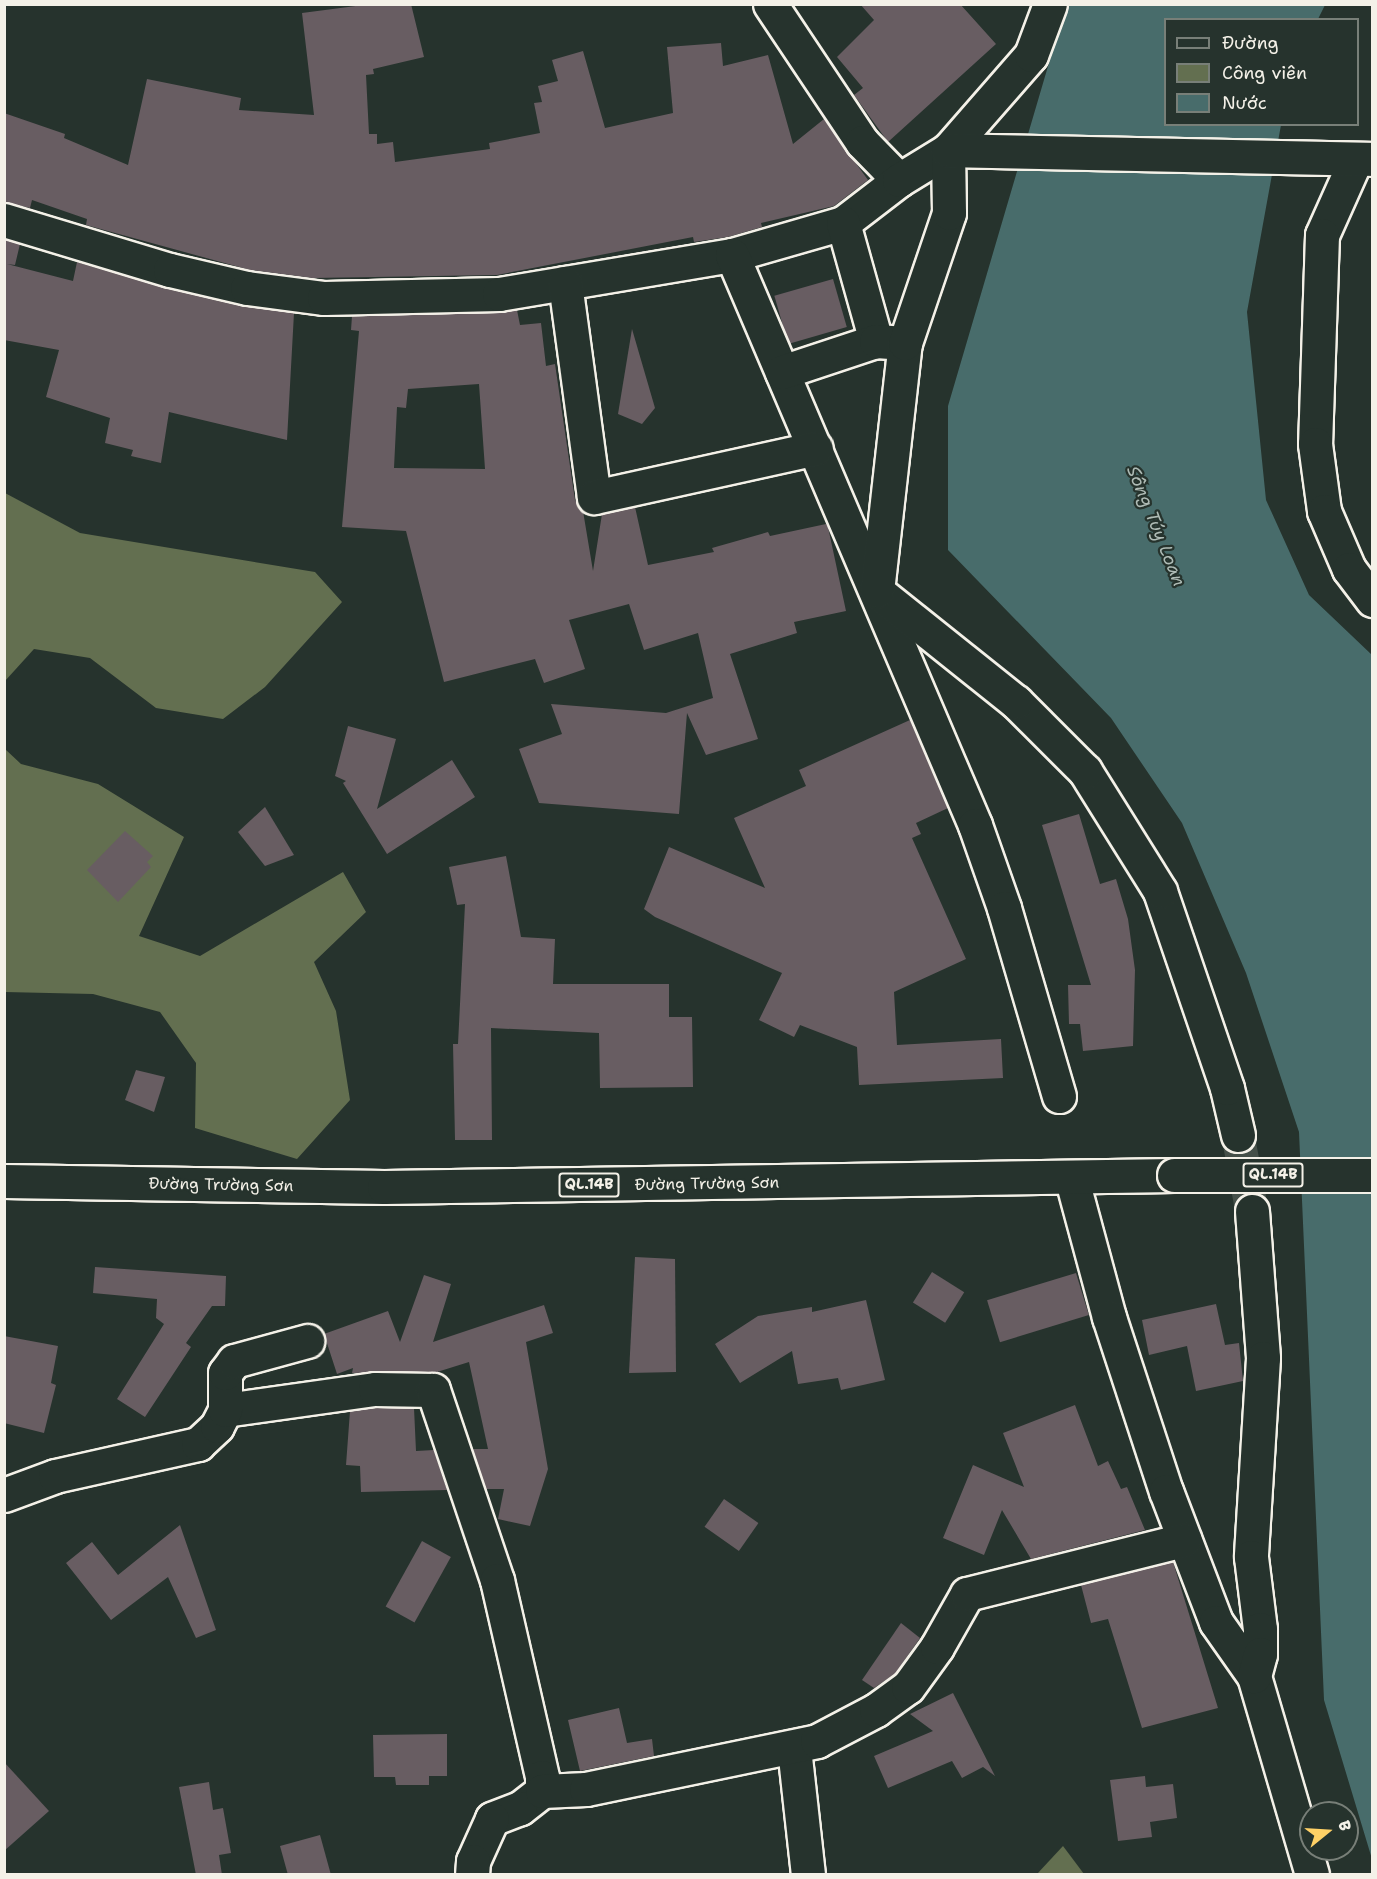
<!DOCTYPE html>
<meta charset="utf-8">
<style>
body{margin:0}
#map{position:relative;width:1377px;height:1879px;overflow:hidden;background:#26332d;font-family:"Shantell Sans",sans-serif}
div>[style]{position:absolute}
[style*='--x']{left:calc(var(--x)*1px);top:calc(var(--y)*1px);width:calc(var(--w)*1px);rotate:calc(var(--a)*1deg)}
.green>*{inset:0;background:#636f50}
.water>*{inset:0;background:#486c6b}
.building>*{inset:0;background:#685d62;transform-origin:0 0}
.minor-tunnel>*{height:33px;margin-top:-16.5px;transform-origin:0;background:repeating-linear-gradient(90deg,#455049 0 33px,transparent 0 49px)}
.roads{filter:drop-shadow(2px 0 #f4f1e8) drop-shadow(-2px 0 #f4f1e8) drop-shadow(0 2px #f4f1e8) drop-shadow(0 -2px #f4f1e8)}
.minor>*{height:33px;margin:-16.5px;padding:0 16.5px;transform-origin:16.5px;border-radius:16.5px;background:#26332d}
.highway>*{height:33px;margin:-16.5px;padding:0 16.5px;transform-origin:16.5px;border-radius:16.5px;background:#26332d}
.bridges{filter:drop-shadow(2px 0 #f4f1e8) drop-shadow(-2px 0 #f4f1e8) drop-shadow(0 2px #f4f1e8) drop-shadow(0 -2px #f4f1e8)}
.highway-bridge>*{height:33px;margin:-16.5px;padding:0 16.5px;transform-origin:16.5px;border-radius:16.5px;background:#26332d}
span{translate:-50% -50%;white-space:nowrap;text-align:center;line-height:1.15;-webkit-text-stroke:4.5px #26332d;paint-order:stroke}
.shield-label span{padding:2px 4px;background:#26332d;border:2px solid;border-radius:4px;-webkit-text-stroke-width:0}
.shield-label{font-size:15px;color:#f4f1e8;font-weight:700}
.street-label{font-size:16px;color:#f4f1e8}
.water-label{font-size:18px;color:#afbcb6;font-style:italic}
.frame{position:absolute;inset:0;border:6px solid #f4f1e8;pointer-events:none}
.legend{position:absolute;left:1164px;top:18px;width:195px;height:108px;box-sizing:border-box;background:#26332d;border:2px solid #787f78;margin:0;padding:8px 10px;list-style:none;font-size:18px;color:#f4f1e8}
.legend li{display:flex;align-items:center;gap:12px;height:30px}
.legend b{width:30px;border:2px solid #787f78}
.north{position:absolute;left:1299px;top:1801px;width:60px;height:60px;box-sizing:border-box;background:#26332d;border:2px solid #787f78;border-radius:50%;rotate:72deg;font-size:16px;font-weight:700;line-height:24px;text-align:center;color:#f4f1e8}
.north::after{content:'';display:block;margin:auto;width:21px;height:27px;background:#ffd166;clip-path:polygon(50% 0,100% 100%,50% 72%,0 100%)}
</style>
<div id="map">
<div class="green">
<i style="clip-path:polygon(5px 493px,80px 533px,315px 572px,342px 602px,265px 687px,223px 719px,156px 708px,90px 658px,34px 649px,5px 681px)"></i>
<i style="clip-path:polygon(5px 749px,21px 764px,98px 784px,184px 837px,139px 936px,200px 956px,343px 872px,366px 912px,314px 962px,336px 1011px,350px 1100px,297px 1159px,195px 1128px,196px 1063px,160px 1012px,93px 994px,5px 992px)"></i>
<i style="clip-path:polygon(1063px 1846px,1084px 1874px,1037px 1874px)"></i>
</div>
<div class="water">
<i style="clip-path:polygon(1066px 5px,1325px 5px,1318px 19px,1166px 20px,1166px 124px,1281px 125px,1247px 312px,1266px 500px,1309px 595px,1372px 655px,1372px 1859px,1324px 1700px,1299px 1132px,1246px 973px,1182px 823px,1111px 718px,948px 550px,948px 406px)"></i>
</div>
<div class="building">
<i style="clip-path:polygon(371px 4px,411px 4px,424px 57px,373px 69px,374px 74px,366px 75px,369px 134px,377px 134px,377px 144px,393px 142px,395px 162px,490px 149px,489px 143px,540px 133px,534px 103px,542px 102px,538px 86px,558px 81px,552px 60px,583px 51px,605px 128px,673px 113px,667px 47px,721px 43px,723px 66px,768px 55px,793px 144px,824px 119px,868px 180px,834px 206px,761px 223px,762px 227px,728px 237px,694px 242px,693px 237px,497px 275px,312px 278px,250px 270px,86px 225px,87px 219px,32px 200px,30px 208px,4px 202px,4px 113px,65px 134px,64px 138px,128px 165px,147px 79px,241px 98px,239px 110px,314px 115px,302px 13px)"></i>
<i style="clip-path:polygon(860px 4px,960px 4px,996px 44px,888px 142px,854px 95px,863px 88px,837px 57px,874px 20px)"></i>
<i style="clip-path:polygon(4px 240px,20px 244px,15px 265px,7px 264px,73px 281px,77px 262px,166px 288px,243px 306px,294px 313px,287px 440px,169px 412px,161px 463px,131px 456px,133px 450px,105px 443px,110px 418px,46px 397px,59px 350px,4px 340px)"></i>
<i style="left:833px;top:279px;width:50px;height:61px;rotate:74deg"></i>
<i style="clip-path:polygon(evenodd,517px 310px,520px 325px,541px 323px,546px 366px,555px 364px,575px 500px,583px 511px,593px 571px,602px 514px,635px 507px,648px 565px,714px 552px,712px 548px,768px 532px,770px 536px,826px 524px,828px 527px,846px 611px,794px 622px,797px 633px,730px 654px,758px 739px,706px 755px,687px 713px,679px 814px,539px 803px,519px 749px,562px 734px,551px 704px,666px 713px,713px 698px,698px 633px,644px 650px,629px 604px,569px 620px,585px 669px,544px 683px,535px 659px,444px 682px,406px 531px,342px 527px,359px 331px,351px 330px,352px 316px,517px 310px,479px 384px,485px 469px,394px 468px,397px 407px,406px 408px,408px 389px,479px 384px)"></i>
<i style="clip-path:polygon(632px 329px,655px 408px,642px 424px,618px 414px)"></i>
<i style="clip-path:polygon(910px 720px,948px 808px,916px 823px,921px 834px,912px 838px,966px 959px,894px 992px,897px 1045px,1001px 1039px,1003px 1078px,859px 1085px,857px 1047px,800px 1025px,794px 1037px,759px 1020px,782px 973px,655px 917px,644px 909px,669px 847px,765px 888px,734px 818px,806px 786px,799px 770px)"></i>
<i style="clip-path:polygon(348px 726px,396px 739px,377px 809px,452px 760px,475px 797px,387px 854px,343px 783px,346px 781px,335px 776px)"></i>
<i style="clip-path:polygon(265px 807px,294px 855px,265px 866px,238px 832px)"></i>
<i style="clip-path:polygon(1079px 814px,1100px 884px,1116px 879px,1128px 919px,1135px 970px,1133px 1046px,1083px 1051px,1080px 1024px,1069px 1024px,1068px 985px,1091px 985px,1042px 825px)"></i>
<i style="clip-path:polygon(125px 831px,153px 856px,147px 862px,151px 867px,118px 902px,87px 870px)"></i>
<i style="clip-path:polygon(506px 856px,521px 937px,555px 939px,553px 984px,669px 984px,669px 1017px,692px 1017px,693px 1087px,600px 1088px,599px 1033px,491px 1028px,492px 1140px,455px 1140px,453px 1044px,458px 1044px,465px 904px,457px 905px,449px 867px)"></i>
<i style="clip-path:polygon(136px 1070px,165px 1077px,154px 1112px,125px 1100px)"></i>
<i style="clip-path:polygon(635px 1257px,675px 1259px,676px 1372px,629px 1373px)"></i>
<i style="clip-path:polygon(95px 1267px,226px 1276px,225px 1306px,212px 1306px,186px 1343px,191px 1347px,145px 1417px,117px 1399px,164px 1324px,156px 1318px,157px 1299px,93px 1293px)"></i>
<i style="left:932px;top:1272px;width:38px;height:36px;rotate:32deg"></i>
<i style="left:1076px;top:1273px;width:44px;height:93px;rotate:73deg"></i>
<i style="clip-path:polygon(424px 1275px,451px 1284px,433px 1342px,544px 1305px,553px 1333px,526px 1342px,548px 1469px,530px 1526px,498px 1519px,504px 1489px,486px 1489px,473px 1449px,488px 1449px,469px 1362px,437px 1372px,352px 1373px,353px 1368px,337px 1374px,324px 1334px,388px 1311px,400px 1342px)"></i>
<i style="clip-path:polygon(866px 1300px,885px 1380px,841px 1390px,838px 1378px,798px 1384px,792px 1351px,740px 1383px,715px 1344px,758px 1316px,812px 1307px,812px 1312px)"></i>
<i style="clip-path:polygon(1216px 1304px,1225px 1345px,1239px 1343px,1243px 1381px,1196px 1391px,1187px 1346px,1149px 1355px,1142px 1320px)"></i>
<i style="clip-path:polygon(4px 1336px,58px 1346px,51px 1383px,56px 1385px,44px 1433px,4px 1423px)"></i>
<i style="clip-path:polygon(1075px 1405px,1098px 1466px,1108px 1461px,1121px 1489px,1127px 1487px,1145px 1530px,1031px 1559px,1002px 1510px,984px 1555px,943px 1538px,973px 1465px,1024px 1487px,1003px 1433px)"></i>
<i style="clip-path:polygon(376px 1408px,414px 1408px,416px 1451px,434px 1450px,447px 1490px,361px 1492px,360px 1466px,346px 1465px,350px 1411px)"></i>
<i style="left:724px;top:1499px;width:42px;height:34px;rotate:35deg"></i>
<i style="clip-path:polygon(180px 1525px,216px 1630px,196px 1638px,168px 1577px,111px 1620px,66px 1563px,92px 1542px,118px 1575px)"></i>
<i style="left:422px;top:1541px;width:33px;height:75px;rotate:29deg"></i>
<i style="clip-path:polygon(1173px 1562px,1218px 1708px,1142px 1728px,1108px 1619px,1091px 1623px,1081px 1585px)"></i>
<i style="clip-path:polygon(901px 1623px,920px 1638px,895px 1674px,874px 1688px,862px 1680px)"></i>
<i style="clip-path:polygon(953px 1693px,995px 1776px,983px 1767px,962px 1778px,952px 1761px,888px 1788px,874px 1756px,933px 1731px,910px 1714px)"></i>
<i style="clip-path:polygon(619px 1708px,627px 1743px,652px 1739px,654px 1756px,580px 1771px,568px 1720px)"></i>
<i style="clip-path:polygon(447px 1734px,447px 1776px,429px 1776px,429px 1785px,396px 1785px,395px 1777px,374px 1777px,373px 1735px)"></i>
<i style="clip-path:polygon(4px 1762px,49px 1811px,4px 1851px)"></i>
<i style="clip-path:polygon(1145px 1776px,1146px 1787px,1173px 1784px,1177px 1818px,1150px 1822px,1152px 1837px,1118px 1841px,1110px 1780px)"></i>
<i style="clip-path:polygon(209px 1782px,213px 1810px,223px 1808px,231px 1853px,219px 1855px,222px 1875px,196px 1875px,179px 1787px)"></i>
<i style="clip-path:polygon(320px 1835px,331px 1875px,288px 1875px,280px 1846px)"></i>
</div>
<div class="minor-tunnel">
<i style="--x:1238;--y:1135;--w:77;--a:79.6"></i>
</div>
<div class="roads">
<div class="minor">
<i style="--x:770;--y:4;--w:166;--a:56.3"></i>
<i style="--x:862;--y:142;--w:53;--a:45.8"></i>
<i style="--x:1356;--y:159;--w:83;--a:114.1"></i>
<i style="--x:1322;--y:235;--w:209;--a:91.9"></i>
<i style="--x:1315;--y:444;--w:68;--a:82.3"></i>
<i style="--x:1324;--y:511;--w:63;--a:66.7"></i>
<i style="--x:1349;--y:569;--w:39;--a:53"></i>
<i style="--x:4;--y:220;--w:173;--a:16.8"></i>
<i style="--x:170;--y:270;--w:79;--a:13.2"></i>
<i style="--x:247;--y:288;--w:78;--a:7.4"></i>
<i style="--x:324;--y:298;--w:175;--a:-1.3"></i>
<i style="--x:499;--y:294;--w:236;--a:-9.5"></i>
<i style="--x:732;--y:255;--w:116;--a:-16.1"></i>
<i style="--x:843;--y:223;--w:71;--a:-37.5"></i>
<i style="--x:899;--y:180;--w:57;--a:-31.5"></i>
<i style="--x:948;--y:150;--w:126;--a:-48.9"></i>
<i style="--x:1031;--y:55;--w:54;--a:-69.6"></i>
<i style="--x:843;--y:223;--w:123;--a:74.4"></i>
<i style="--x:732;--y:255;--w:620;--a:66.91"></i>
<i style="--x:975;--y:825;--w:88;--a:70.7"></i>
<i style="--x:1004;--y:908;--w:196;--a:73.7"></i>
<i style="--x:565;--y:283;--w:216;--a:82.3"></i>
<i style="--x:594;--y:497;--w:227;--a:-12.4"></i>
<i style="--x:782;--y:372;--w:99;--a:-18.3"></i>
<i style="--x:876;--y:341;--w:29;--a:4"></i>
<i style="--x:1238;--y:1135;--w:48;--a:-103.2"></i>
<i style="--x:1227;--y:1088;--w:208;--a:-108.8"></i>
<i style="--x:1160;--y:891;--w:142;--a:-122"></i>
<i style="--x:1085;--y:771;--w:98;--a:-135"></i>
<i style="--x:1016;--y:702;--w:178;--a:-141.4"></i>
<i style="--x:877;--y:591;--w:250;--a:-83.6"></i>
<i style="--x:905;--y:343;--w:137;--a:-71.3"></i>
<i style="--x:949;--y:213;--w:63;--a:-90.9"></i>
<i style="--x:948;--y:150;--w:424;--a:1.2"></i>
<i style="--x:1072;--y:1180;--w:142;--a:74.9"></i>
<i style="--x:1109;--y:1317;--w:183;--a:71.9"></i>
<i style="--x:1166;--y:1491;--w:140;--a:69.1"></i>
<i style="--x:1216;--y:1622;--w:66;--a:54.9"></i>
<i style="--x:1254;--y:1676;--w:206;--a:73.7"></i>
<i style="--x:1252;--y:1211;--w:147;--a:85.7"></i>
<i style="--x:1263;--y:1358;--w:199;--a:93.5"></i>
<i style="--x:1251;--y:1557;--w:73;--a:82.9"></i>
<i style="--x:1260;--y:1629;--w:25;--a:90"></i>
<i style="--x:1260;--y:1654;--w:23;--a:105"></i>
<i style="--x:225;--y:1410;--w:151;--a:-8"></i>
<i style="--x:375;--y:1389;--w:58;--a:1"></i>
<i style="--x:433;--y:1390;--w:200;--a:71.4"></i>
<i style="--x:497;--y:1580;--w:202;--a:77.1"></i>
<i style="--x:542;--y:1777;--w:14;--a:90"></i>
<i style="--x:542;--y:1791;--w:28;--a:142"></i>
<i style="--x:520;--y:1808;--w:30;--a:159"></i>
<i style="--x:492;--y:1819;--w:46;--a:114.3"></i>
<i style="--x:473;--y:1861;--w:13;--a:94"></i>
<i style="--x:4;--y:1495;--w:54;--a:-20.4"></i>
<i style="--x:55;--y:1476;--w:147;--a:-12.6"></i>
<i style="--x:198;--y:1444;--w:26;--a:-43"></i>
<i style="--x:217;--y:1426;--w:18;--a:-63"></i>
<i style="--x:225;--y:1410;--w:37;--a:-90"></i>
<i style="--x:225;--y:1373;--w:15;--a:-53"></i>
<i style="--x:234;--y:1361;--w:76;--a:-15.3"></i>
<i style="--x:794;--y:1748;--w:127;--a:83.7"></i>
<i style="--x:542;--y:1791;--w:44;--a:-2.6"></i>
<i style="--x:586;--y:1789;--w:236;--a:-11.7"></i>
<i style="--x:817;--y:1741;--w:67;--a:-27.7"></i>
<i style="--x:876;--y:1710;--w:39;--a:-36"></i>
<i style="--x:908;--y:1687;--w:49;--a:-54.1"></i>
<i style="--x:937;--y:1647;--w:61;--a:-60.5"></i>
<i style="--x:967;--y:1594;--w:224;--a:-14"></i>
</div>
<div class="highway">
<i style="--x:4;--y:1181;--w:380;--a:0.9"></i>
<i style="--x:384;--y:1187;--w:790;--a:-0.87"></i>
</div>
</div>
<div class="bridges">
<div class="highway-bridge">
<i style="--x:1174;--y:1175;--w:198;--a:0"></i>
</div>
</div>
<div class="shield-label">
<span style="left:1273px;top:1175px">QL.14B</span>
<span style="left:589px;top:1185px">QL.14B</span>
</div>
<div class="street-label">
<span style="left:707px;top:1184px;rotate:-1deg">Đường Trường Sơn</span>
<span style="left:221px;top:1185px;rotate:1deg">Đường Trường Sơn</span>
</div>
<div class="water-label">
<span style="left:1156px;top:526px;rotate:68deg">Sông Túy Loan</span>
</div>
<div class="frame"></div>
<ul class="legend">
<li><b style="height:8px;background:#26332d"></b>Đường</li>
<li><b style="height:16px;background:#636f50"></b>Công viên</li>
<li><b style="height:16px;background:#486c6b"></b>Nước</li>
</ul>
<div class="north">B</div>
</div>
